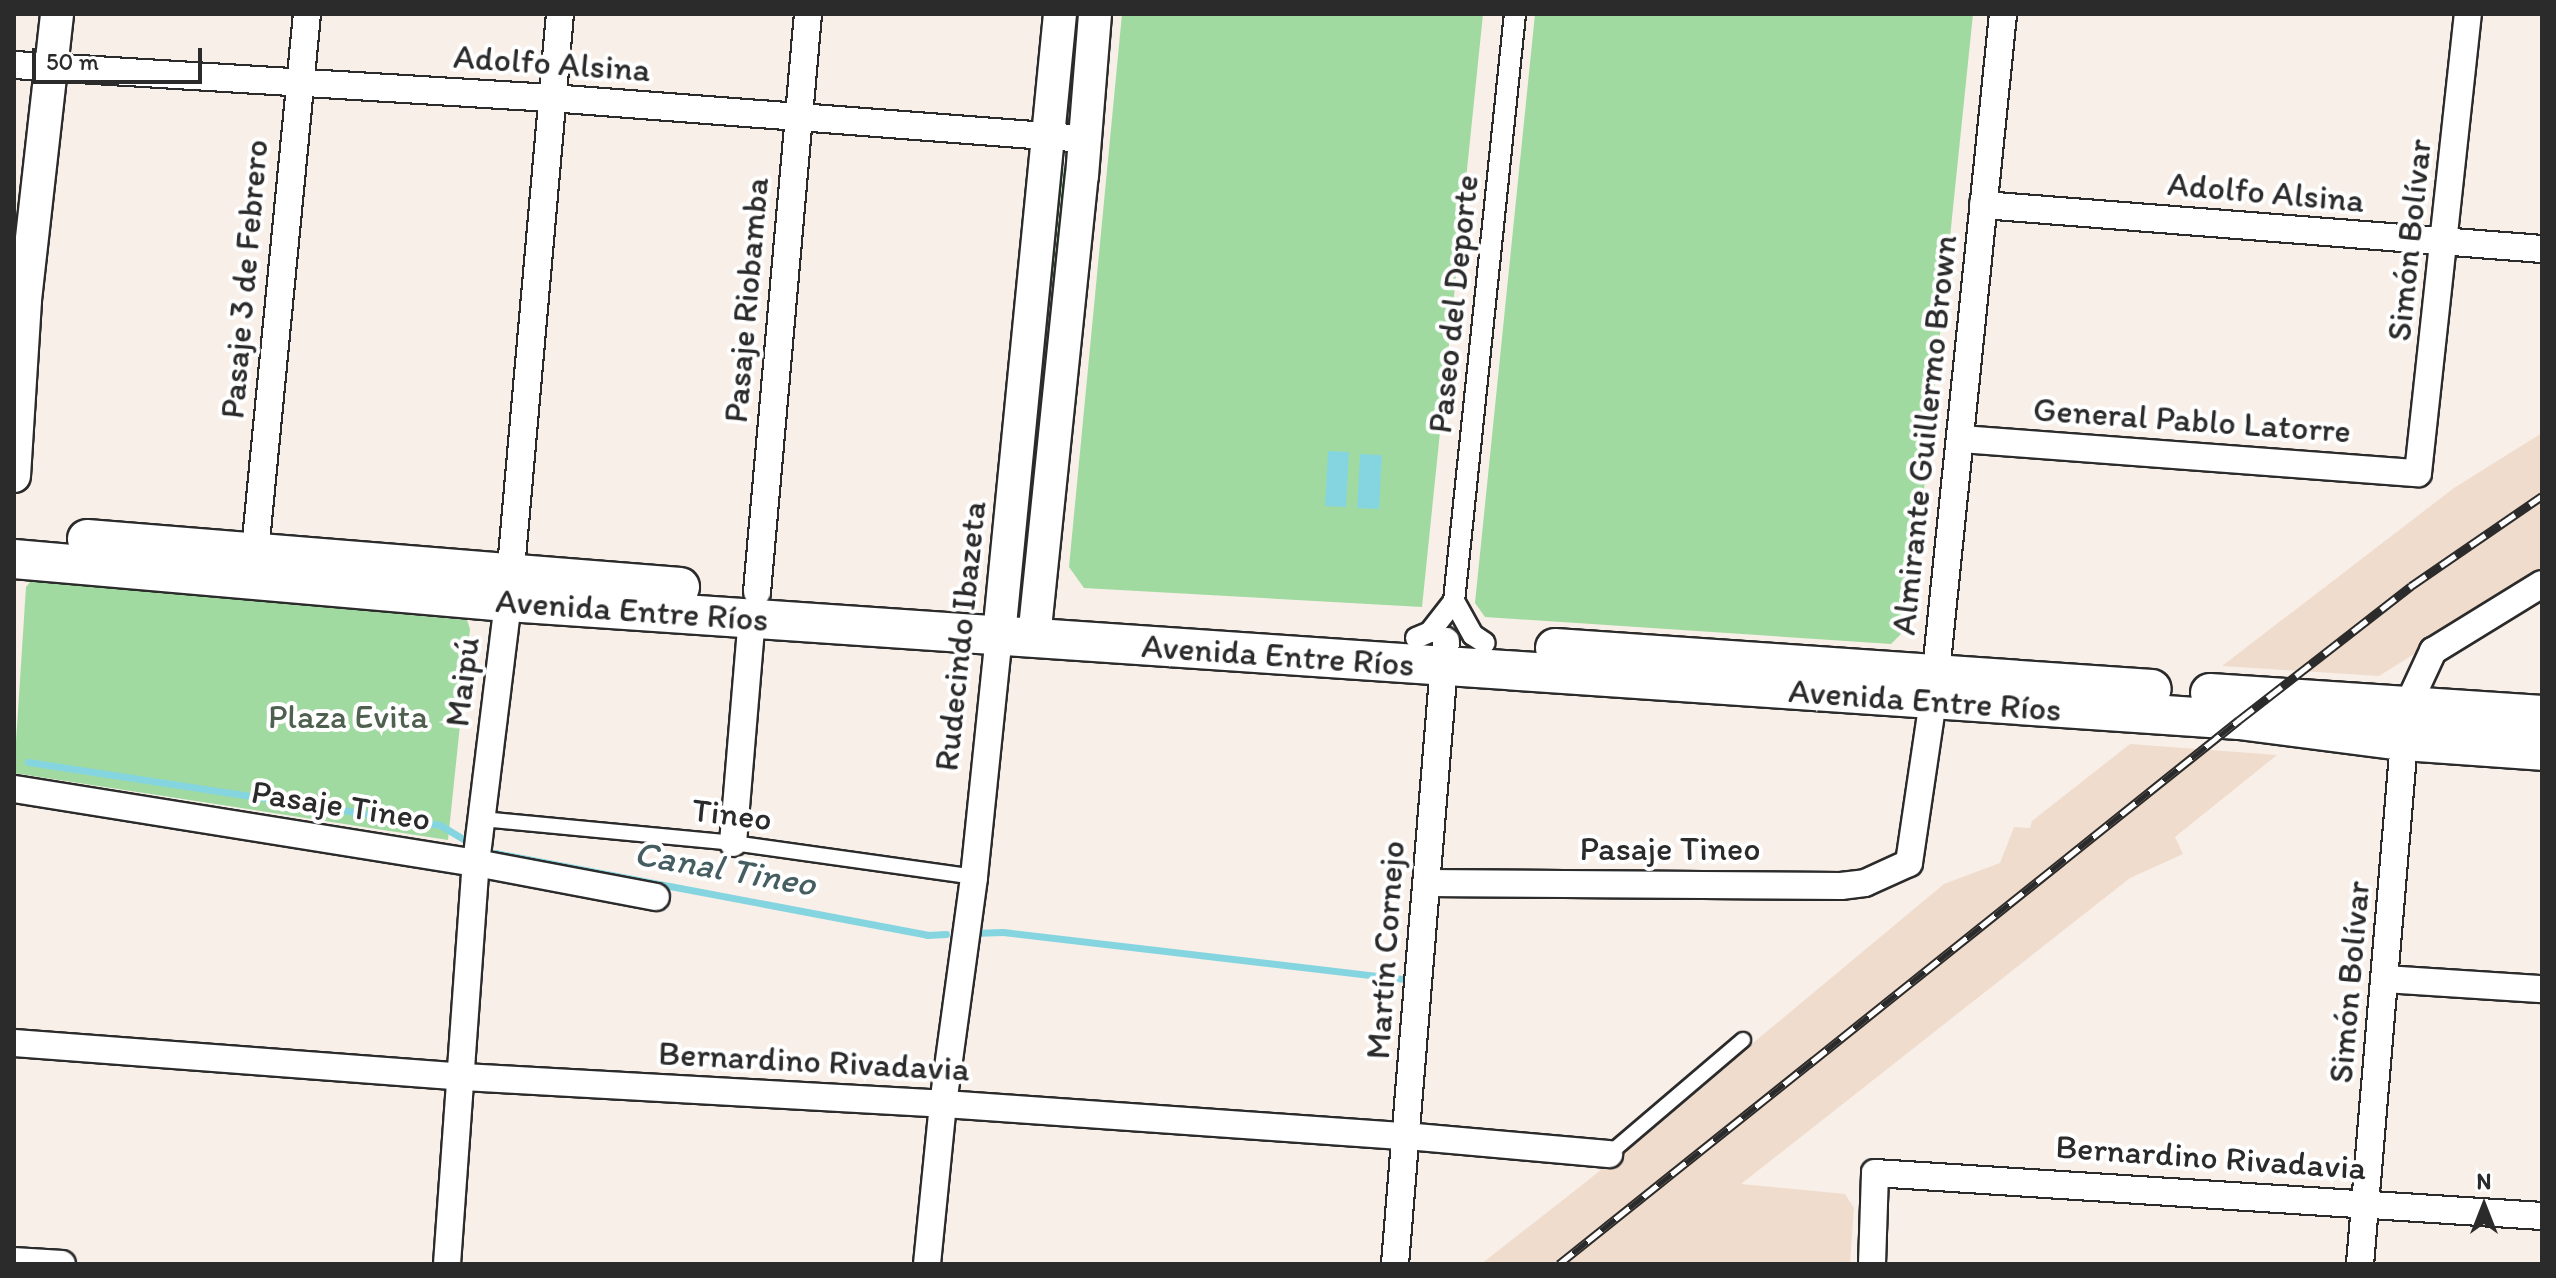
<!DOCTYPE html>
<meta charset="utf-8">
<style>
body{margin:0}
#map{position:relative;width:2556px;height:1278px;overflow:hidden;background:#f8efe8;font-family:Itim,sans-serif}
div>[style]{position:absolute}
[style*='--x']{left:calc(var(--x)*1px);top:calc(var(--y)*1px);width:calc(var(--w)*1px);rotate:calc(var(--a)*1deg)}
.built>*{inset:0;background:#efdccc}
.green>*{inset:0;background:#a0daa0;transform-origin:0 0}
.water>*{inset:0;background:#85d5e0;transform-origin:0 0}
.stream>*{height:7px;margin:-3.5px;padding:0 3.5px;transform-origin:3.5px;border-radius:3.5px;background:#85d5e0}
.roads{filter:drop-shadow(2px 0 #2b2b2b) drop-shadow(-2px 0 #2b2b2b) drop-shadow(0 2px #2b2b2b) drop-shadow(0 -2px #2b2b2b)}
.service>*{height:14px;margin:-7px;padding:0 7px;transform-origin:7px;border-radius:7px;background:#fff}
.pedestrian>*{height:20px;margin:-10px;padding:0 10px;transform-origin:10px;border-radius:10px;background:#fff}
.minor>*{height:26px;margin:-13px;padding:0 13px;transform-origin:13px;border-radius:13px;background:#fff}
.tertiary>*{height:32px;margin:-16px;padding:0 16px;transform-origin:16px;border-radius:16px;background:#fff}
.secondary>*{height:38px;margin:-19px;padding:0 19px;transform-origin:19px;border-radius:19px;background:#fff}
.rail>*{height:9px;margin-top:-4.5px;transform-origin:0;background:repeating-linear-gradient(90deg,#fff 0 18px,#2b2b2b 0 36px);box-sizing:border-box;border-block:2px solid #2b2b2b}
span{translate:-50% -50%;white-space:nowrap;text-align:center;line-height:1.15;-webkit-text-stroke:8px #fff;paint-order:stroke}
.street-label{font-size:34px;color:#2b2b2b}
.park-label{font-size:34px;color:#4e604e}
.water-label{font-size:36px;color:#465e61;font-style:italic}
.frame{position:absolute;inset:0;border:16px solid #2b2b2b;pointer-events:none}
.north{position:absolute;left:2444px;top:1166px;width:80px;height:80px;-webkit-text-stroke:6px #fff;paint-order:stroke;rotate:0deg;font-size:22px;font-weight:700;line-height:32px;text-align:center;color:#2b2b2b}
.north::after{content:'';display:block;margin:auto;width:28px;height:36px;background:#2b2b2b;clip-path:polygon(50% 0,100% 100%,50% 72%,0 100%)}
.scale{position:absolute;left:32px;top:48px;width:170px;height:36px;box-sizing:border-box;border:4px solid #2b2b2b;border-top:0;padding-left:10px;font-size:24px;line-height:28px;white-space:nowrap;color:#2b2b2b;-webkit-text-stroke:6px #fff;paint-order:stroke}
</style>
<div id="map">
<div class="built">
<i style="clip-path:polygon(2542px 433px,2542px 574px,2379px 676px,2222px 666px,2454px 488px)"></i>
<i style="clip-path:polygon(2130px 744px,2277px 755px,2175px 837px,2183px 854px,2130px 878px,1741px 1184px,1845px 1194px,1854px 1208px,1850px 1264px,1481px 1264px,1591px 1178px,1944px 884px,2000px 863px,2014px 827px,2030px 828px,2032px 821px)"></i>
</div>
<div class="green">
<i style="clip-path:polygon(1122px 14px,1483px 14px,1422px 607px,1084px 588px,1069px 567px)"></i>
<i style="clip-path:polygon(1535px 14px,1973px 14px,1910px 625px,1891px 644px,1485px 617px,1475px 603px)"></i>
<i style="left:1055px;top:167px;width:12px;height:417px;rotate:5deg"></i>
<i style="clip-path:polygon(31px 581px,467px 620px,470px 629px,448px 840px,14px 773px,26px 587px)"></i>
</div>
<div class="water">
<i style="left:1328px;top:451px;width:21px;height:55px;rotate:3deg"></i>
<i style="left:1360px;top:454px;width:22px;height:54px;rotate:3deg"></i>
</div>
<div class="stream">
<i style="--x:28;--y:762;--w:417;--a:8.7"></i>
<i style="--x:440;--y:825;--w:33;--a:31"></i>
<i style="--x:495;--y:853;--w:440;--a:10.7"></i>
<i style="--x:927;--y:935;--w:19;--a:-3"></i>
<i style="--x:973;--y:933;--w:30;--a:-2"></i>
<i style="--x:1003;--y:932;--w:404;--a:6.7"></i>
</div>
<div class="roads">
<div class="service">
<i style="--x:481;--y:819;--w:253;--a:5.4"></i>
<i style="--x:733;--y:843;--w:243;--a:8"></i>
<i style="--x:1609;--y:1154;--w:176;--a:-40.4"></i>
</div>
<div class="pedestrian">
<i style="--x:1454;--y:601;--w:590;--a:-84.07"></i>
<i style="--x:1416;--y:638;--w:15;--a:-23"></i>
<i style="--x:1430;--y:632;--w:39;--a:-52"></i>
<i style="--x:1454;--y:601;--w:39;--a:61"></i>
<i style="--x:1473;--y:635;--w:14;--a:34"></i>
</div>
<div class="minor">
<i style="--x:14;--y:65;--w:538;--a:3.52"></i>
<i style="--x:551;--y:98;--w:536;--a:4.39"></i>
<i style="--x:1983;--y:205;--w:561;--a:4.5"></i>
<i style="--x:1961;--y:439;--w:458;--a:4.3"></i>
<i style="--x:2418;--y:473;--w:462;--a:-83.8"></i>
<i style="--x:255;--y:551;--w:540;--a:-84.47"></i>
<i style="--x:757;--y:592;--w:580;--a:-84.96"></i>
<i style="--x:14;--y:789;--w:468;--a:9.1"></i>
<i style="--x:476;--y:863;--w:183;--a:10.7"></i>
<i style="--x:733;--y:843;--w:226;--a:-85.2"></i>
<i style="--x:1426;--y:883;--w:415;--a:0.4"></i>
<i style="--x:1841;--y:886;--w:24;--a:-7"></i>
<i style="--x:1865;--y:883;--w:48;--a:-24.4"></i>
<i style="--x:1909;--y:863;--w:164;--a:-81.6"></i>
<i style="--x:1933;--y:701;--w:691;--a:-84.18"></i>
<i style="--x:2386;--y:979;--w:156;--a:3.7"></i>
<i style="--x:14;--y:1043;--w:450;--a:4.3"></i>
<i style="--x:463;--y:1077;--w:481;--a:3.2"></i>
<i style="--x:943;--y:1104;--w:464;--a:4"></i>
<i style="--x:1406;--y:1136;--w:204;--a:5.1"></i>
<i style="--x:14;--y:1261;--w:48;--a:3.6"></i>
<i style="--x:447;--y:1264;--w:402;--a:-85.9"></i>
<i style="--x:476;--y:863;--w:263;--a:-83"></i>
<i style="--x:508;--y:602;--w:590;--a:-84.95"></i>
<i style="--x:927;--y:1264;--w:161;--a:-84.3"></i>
<i style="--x:943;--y:1104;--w:229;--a:-82.2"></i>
<i style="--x:974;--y:877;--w:243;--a:-84.1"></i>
<i style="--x:1395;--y:1264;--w:625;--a:-85.32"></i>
<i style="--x:1872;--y:1264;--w:91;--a:-88.1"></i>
<i style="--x:1875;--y:1173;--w:668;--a:3.69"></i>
<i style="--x:2360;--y:1264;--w:559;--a:-85.18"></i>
<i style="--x:2407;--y:707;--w:62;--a:-65.1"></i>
<i style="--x:2433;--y:651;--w:128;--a:-31.6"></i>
</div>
<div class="tertiary">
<i style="--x:14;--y:476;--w:176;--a:-86.4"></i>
<i style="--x:25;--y:300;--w:288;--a:-83.6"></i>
<i style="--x:999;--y:635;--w:624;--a:-84.39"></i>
<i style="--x:1034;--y:638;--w:464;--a:-84.1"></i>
<i style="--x:1082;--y:176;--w:163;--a:-85.4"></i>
</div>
<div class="secondary">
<i style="--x:87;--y:539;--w:595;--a:4.63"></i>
<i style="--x:14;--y:559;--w:496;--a:5"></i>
<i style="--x:508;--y:602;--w:1735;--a:3.9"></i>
<i style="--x:2239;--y:720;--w:166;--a:7.3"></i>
<i style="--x:2404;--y:741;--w:138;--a:4.1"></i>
<i style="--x:1555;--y:648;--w:598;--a:3.93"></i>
<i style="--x:2210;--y:693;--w:333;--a:3.8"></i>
</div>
</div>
<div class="rail">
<i style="--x:1559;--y:1264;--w:871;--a:-38.66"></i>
<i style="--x:2239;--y:720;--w:218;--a:-37.9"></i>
<i style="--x:2411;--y:586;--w:159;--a:-34.5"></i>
</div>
<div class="street-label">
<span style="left:552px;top:63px;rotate:4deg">Adolfo Alsina</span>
<span style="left:2266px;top:192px;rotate:5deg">Adolfo Alsina</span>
<span style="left:2409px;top:240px;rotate:-84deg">Simón Bolívar</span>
<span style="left:244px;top:279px;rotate:-85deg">Pasaje 3 de Febrero</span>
<span style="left:746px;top:300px;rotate:-85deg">Pasaje Riobamba</span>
<span style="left:1453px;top:304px;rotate:-84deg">Paseo del Deporte</span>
<span style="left:2192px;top:420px;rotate:4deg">General Pablo Latorre</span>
<span style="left:1924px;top:435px;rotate:-84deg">Almirante Guillermo Brown</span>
<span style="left:632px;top:610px;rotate:4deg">Avenida Entre Ríos</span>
<span style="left:960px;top:636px;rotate:-84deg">Rudecindo Ibazeta</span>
<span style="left:1278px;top:655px;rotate:4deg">Avenida Entre Ríos</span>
<span style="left:462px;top:682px;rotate:-83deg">Maipú</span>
<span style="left:1925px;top:700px;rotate:4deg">Avenida Entre Ríos</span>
<span style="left:341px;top:805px;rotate:9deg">Pasaje Tineo</span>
<span style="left:732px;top:814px;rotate:7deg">Tineo</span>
<span style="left:1670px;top:849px">Pasaje Tineo</span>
<span style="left:1385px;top:950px;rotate:-86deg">Martín Cornejo</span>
<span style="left:2349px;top:982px;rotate:-85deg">Simón Bolívar</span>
<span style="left:814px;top:1061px;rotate:3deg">Bernardino Rivadavia</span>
<span style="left:2211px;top:1157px;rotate:4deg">Bernardino Rivadavia</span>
</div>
<div class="park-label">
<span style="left:348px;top:717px">Plaza Evita</span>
</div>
<div class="water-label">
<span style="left:725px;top:868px;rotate:10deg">Canal Tineo</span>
</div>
<div class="frame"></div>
<div class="north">N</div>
<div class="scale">50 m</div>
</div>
